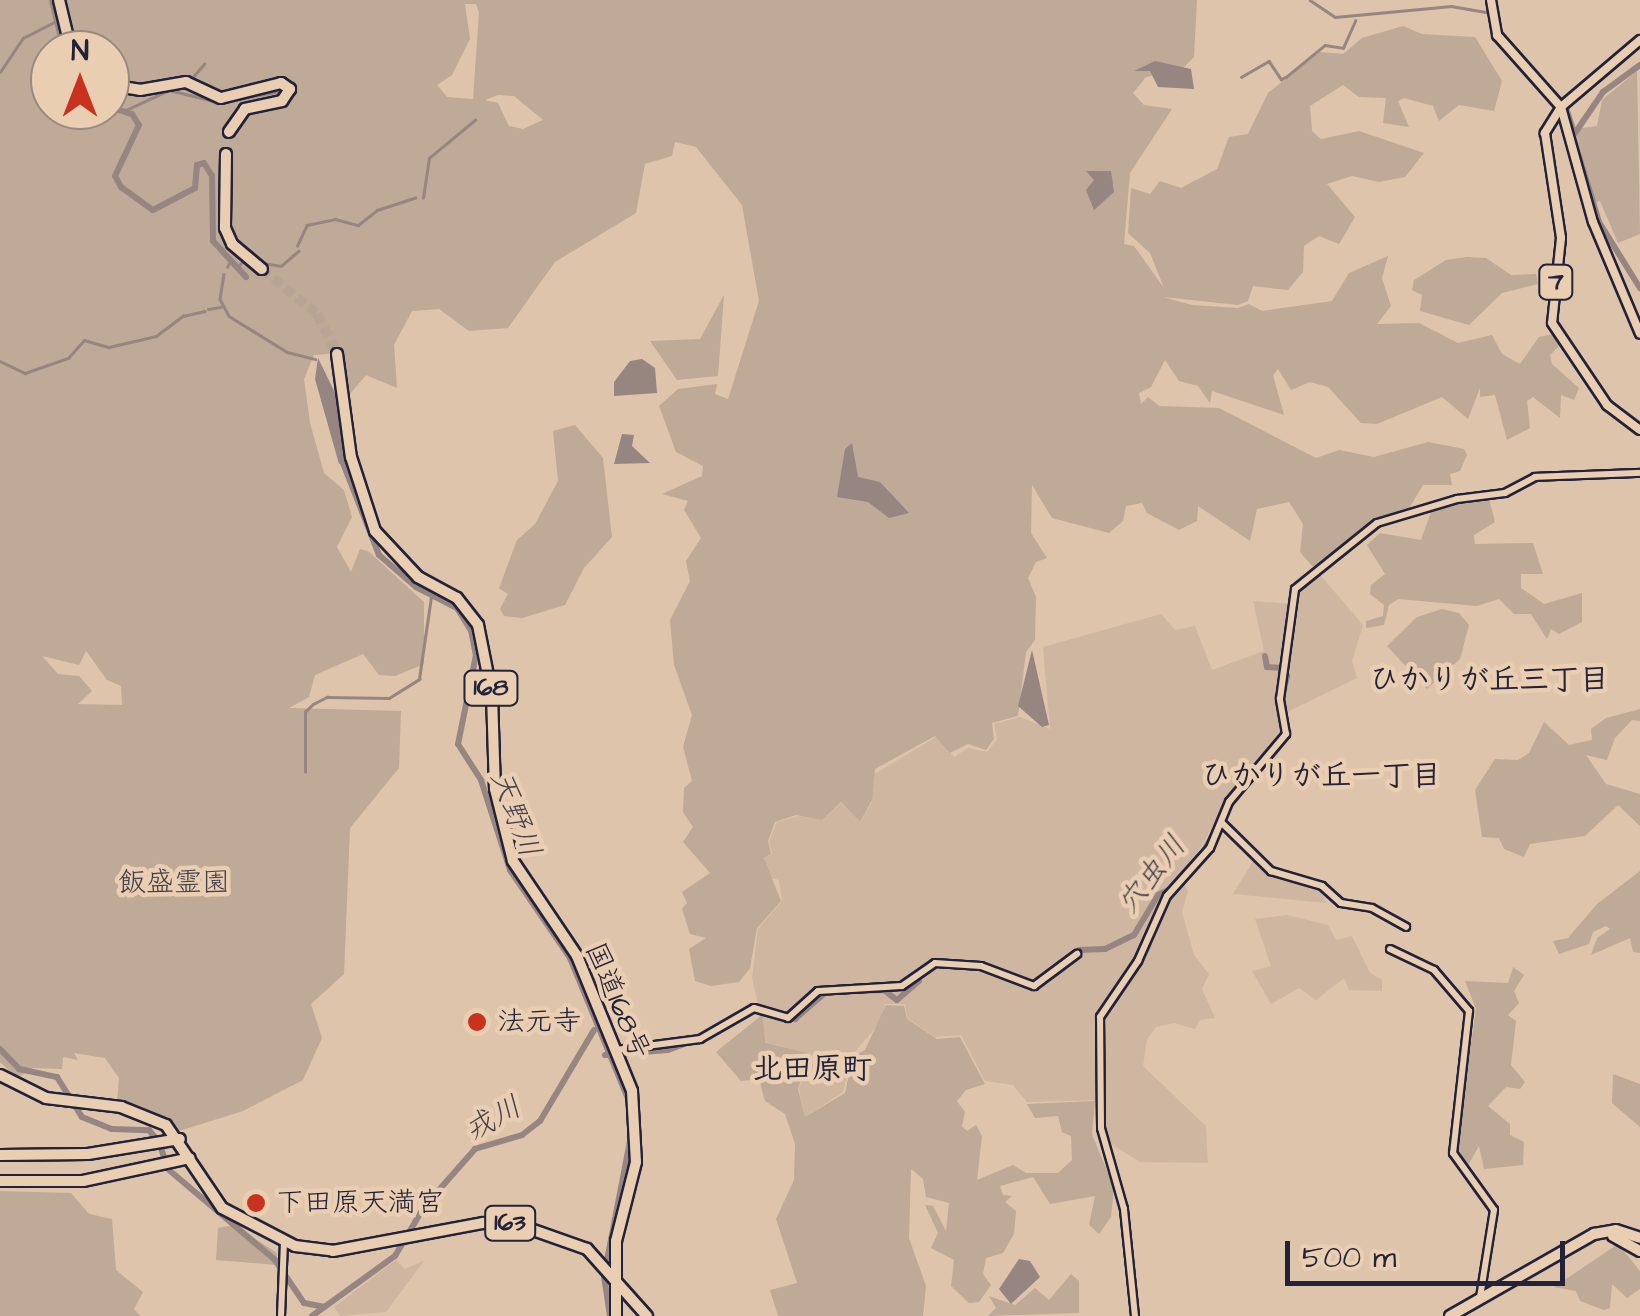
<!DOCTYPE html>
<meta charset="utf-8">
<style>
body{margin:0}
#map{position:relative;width:1640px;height:1316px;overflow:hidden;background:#dec4aa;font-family:"Architects Daughter","Klee One",sans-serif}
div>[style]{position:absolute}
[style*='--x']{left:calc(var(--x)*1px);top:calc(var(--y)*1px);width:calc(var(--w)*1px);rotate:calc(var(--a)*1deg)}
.built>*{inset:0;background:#ceb6a0}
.green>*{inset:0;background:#bfa997}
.water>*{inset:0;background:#968580}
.stream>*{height:2.5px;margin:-1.25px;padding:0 1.25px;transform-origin:1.25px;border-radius:1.25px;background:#968580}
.river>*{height:6px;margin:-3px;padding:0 3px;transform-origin:3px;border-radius:3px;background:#968580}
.highway-tunnel>*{height:10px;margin-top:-5px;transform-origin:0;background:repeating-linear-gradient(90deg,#b8a494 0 10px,transparent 0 15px)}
.roads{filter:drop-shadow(2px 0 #22223b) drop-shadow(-2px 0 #22223b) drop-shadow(0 2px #22223b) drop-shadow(0 -2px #22223b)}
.secondary>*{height:6px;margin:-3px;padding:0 3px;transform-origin:3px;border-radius:3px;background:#eaceb1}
.primary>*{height:8px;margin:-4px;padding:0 4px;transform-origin:4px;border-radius:4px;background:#eaceb1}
.highway>*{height:10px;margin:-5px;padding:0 5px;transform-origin:5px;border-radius:5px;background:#eaceb1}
.dots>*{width:28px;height:28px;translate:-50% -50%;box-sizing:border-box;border:5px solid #eaceb1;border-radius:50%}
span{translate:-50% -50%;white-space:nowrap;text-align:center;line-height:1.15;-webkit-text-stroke:9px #eaceb1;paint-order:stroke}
.shield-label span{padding:2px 8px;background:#eaceb1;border:2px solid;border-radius:8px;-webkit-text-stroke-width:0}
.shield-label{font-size:25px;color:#22223b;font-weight:700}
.park-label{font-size:28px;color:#413d4d}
.street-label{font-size:28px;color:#22223b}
.poi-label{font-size:28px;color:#22223b}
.left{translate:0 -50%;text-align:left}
.neighbourhood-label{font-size:30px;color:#22223b;font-weight:700}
.water-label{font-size:30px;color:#454050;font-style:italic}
.north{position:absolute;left:30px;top:30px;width:100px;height:100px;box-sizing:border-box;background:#eaceb1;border:2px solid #9a8982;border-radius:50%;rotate:0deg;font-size:28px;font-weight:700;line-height:40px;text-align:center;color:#22223b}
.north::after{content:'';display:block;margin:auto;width:35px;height:45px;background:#c8321e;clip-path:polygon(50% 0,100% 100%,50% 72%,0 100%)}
.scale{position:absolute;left:1285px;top:1241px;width:280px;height:45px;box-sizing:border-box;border:5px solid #22223b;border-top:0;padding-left:12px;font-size:30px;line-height:35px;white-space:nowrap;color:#22223b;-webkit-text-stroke:8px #eaceb1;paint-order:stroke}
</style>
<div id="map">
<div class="built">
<i style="clip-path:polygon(1316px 570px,1363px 625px,1352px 661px,1357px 678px,1283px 714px,1285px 732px,1226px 802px,1182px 880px,1188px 891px,1182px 912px,1194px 955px,1209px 974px,1202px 989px,1215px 1018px,1200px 1020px,1195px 1029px,1174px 1023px,1156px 1027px,1147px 1039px,1143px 1066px,1206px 1126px,1208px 1163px,1140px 1162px,1106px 1141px,1102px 1100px,1027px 1102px,1013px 1085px,985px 1081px,961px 1035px,935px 1037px,907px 1018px,905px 1004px,885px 1004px,882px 1020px,852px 1055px,843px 1092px,805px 1117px,799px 1089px,810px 1053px,767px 1043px,752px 978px,758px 929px,782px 901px,779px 880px,768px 877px,764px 858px,772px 854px,769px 842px,777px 822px,799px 816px,822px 820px,841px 803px,860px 822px,872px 802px,871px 776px,936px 737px,954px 757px,968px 748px,987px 752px,997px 739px,994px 724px,1020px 717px,1050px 729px,1043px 647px,1161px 614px,1175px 630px,1195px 626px,1212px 670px,1264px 651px,1253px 601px,1292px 604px)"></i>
<i style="clip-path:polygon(1253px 861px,1269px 876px,1320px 889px,1326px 903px,1233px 894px)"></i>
<i style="clip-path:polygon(1287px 915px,1328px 925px,1336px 940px,1352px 936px,1370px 973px,1382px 980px,1382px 991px,1349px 990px,1344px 978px,1316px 1000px,1299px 988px,1271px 1004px,1252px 971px,1271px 966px,1255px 919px)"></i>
<i style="clip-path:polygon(396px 1260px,405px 1269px,424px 1261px,386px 1312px,340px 1316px,334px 1307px)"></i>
</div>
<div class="green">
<i style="clip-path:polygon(evenodd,0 0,1197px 0,1194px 57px,1181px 70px,1146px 77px,1133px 93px,1144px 105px,1172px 109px,1130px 173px,1124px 244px,1134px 246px,1164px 288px,1150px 253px,1128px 233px,1131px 188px,1150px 194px,1160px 181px,1181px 188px,1217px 169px,1229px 137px,1248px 134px,1268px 93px,1319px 52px,1343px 54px,1362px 38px,1403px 26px,1422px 34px,1475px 37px,1502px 81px,1494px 111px,1459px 105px,1439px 121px,1433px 106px,1404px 98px,1398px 101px,1409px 127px,1383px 123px,1386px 98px,1359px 97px,1343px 85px,1310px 106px,1312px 131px,1321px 139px,1359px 131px,1424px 153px,1405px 177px,1379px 182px,1352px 176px,1327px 184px,1355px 217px,1339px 244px,1319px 236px,1304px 246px,1303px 272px,1288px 290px,1253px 286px,1248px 301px,1238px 305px,1163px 297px,1192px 305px,1238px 308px,1249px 304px,1262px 311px,1332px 301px,1349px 273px,1388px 256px,1382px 278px,1391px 306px,1377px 324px,1419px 323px,1458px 343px,1492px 335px,1502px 354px,1520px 364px,1539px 337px,1553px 334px,1560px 345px,1550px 355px,1552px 364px,1579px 388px,1574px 400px,1561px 395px,1560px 418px,1533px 397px,1527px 401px,1530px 428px,1507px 440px,1495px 395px,1480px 397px,1480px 388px,1468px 419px,1442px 397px,1377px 424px,1361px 423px,1328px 387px,1310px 382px,1291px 390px,1278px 369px,1273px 375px,1284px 415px,1212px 391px,1210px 403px,1198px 386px,1179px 381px,1165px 360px,1151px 387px,1139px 393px,1141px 404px,1148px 397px,1159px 406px,1219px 408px,1316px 458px,1339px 450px,1374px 457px,1428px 442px,1464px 449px,1467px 455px,1460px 471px,1450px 474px,1452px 485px,1423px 485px,1408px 510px,1370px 523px,1313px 567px,1300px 552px,1303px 524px,1289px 502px,1257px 509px,1250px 541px,1198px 506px,1197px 521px,1179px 530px,1147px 513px,1142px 503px,1126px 506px,1123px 521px,1109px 533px,1052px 518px,1032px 485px,1031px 533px,1047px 558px,1036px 562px,1028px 578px,1036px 597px,1035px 640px,1026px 652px,1018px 716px,992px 723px,994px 739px,986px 750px,968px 744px,950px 753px,935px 736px,875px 769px,872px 800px,860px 822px,841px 802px,822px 820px,796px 815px,775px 822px,768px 841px,771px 854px,764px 858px,781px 901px,757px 928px,750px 968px,739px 982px,711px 986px,695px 981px,689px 949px,706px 938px,690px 934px,682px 909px,687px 903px,682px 892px,710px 873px,683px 842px,693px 827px,683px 812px,684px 788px,692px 781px,683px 747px,692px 715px,674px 665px,670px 620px,690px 581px,686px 561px,701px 538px,684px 510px,688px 501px,662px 494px,702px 476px,703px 466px,676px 452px,659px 406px,678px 389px,717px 384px,715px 394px,728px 399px,759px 301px,742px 205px,696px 147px,675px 142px,672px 156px,645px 164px,636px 213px,555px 262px,508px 328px,469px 331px,439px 309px,412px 311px,394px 345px,397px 388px,366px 375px,350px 394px,342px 353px,314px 355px,304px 379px,310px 423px,324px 473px,344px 490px,352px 517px,337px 547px,351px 572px,360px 549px,368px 551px,424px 602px,424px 664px,395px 676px,379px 675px,363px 654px,315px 675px,309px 697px,289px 708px,401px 711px,399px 768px,350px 828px,344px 974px,311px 1004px,322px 1038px,303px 1080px,243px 1111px,179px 1131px,166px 1120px,117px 1103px,119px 1078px,105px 1058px,74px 1053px,78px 1060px,63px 1057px,62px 1069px,33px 1068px,17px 1078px,0 1062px,0 0,465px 4px,476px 4px,479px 12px,473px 99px,447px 97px,437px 85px,452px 75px,470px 39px,465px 4px,0 0,50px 50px,110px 50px,110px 110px,50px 110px,50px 50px,0 0,498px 95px,514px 96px,543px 120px,523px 129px,509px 126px,498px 103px,485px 100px,498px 95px,0 0,86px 651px,107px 680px,121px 686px,122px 705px,78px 704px,92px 691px,79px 676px,58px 674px,42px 656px,79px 665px,86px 651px)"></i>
<i style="clip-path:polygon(1637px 71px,1640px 234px,1618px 243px,1600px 201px,1595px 203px,1575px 129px,1597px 126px,1602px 100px)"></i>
<i style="clip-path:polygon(1467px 257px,1486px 258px,1511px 275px,1536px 274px,1538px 284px,1502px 293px,1469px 325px,1420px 311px,1422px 295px,1412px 290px,1414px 280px,1446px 260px)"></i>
<i style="clip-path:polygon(724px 295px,718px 376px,677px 380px,650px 341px,700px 339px)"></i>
<i style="clip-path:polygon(575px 425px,603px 458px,612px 537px,584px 568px,565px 605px,522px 618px,504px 616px,500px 609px,508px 594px,499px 588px,517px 540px,535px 524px,558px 481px,553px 431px)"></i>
<i style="clip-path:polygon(1479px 498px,1489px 499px,1495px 522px,1474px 535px,1475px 544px,1533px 543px,1543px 574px,1521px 574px,1521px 588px,1544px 604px,1582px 593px,1582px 622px,1559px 634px,1551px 629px,1547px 639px,1531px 614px,1514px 614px,1499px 599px,1477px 606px,1398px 599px,1389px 605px,1384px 625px,1366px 628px,1366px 621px,1383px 616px,1384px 605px,1370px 594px,1371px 585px,1385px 574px,1367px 545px,1380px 533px,1421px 540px,1431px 512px)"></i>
<i style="clip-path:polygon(1442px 609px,1459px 613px,1469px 625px,1460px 659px,1427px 689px,1387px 646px,1417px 617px)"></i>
<i style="clip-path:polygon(1640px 709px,1640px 721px,1632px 720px,1615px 738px,1607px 760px,1586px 755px,1606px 784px,1640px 794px,1640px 826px,1618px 805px,1585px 836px,1530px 844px,1524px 857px,1504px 849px,1499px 838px,1482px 837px,1475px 790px,1495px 759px,1518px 760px,1529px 753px,1544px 722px,1569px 745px,1592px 740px,1591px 729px,1606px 718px)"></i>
<i style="clip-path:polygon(1640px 871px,1640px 953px,1633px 952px,1630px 938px,1591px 955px,1597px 938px,1610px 929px,1606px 926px,1593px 932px,1589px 944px,1559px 954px,1553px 941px,1568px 938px,1597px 904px)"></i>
<i style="clip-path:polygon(1513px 967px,1524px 975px,1514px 991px,1519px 1003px,1508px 1015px,1516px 1021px,1511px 1065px,1525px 1082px,1520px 1089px,1506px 1087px,1488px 1106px,1510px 1124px,1510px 1135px,1524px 1142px,1523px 1165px,1484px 1169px,1479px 1146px,1466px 1169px,1457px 1143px,1476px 1009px,1465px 981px,1508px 983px)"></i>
<i style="clip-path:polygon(886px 1005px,904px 1006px,907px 1019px,937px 1039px,960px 1037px,985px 1084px,966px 1090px,957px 1101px,965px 1112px,962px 1126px,967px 1131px,976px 1125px,982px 1136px,977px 1180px,1013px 1165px,1026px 1173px,1058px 1173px,1072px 1160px,1071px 1136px,1062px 1132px,1058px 1116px,1035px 1118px,1027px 1104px,1095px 1101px,1092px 1134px,1114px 1188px,1111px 1217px,1099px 1234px,1089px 1225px,1095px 1196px,1050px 1204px,1033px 1177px,1000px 1186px,1003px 1195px,1012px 1196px,1005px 1202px,1016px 1211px,1014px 1234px,1003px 1253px,986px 1258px,983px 1274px,991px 1285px,979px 1302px,969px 1303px,951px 1286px,954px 1260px,931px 1248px,938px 1233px,925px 1205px,933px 1206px,946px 1231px,949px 1203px,926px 1197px,923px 1179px,911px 1169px,909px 1238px,926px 1286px,923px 1316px,778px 1316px,770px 1290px,797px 1283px,776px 1219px,794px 1180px,795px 1144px,785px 1114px,765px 1101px,759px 1079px,741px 1081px,716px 1052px,762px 1015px,766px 1043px,809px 1053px,798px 1089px,805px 1117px,845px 1093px,853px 1056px,865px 1050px)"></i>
<i style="clip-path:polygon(1613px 1074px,1640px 1084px,1640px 1127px,1612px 1103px)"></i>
<i style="clip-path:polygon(0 1191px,71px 1193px,89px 1214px,112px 1219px,116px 1270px,143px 1292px,134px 1309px,140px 1316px,0 1316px)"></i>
<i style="clip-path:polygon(234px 1225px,277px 1253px,277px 1265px,216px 1260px,218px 1228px)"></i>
<i style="clip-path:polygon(1618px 1244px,1640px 1271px,1640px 1289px,1627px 1298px,1612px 1284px,1610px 1308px,1604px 1310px,1580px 1301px,1576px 1291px,1554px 1287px)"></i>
<i style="clip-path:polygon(1071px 1274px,1079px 1281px,1079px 1313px,988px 1316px,996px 1308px,989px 1296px,1015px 1305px,1035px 1288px,1049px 1300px)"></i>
</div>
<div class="water">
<i style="clip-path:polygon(1155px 61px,1191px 69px,1194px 89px,1158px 87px,1150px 71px,1134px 71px)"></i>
<i style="clip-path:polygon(1086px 171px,1111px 171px,1114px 192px,1094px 210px,1086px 190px,1094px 180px)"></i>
<i style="clip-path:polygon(318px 358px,339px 401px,347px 462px,339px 464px,315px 379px)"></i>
<i style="clip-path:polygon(642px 359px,655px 368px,657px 393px,614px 396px,614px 382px,630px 361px)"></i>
<i style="clip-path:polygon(622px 434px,634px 435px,632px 446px,650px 463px,614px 464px)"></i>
<i style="clip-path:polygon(852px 443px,858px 477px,880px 482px,909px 513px,889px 518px,868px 502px,837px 497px,845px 449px)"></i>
<i style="clip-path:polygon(1032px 650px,1049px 725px,1042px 727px,1018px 706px)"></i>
<i style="clip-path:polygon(1019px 1259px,1030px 1261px,1040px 1277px,1011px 1304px,999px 1289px)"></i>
</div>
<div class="stream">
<i style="--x:1310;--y:0;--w:30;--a:34"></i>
<i style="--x:1335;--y:17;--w:117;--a:-5.4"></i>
<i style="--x:1451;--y:6;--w:42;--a:9.7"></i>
<i style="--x:1516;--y:51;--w:67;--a:46.8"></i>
<i style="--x:0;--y:72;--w:41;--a:-55.9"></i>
<i style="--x:23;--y:38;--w:36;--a:-27"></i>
<i style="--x:1241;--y:77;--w:32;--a:-30"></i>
<i style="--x:1269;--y:61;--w:22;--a:56"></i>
<i style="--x:1281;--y:79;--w:5;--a:-22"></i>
<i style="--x:1286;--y:77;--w:50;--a:-39.4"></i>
<i style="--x:1325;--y:45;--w:18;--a:9"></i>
<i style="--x:1343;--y:48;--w:30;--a:-66"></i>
<i style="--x:191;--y:79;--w:20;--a:-49"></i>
<i style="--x:169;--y:90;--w:46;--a:13.7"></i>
<i style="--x:222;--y:102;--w:60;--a:-10.6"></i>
<i style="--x:1567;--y:106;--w:23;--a:72"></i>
<i style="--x:124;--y:111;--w:47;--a:-24.9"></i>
<i style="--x:423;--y:198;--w:40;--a:-81.5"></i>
<i style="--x:429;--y:158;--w:60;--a:-39.6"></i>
<i style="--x:297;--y:246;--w:23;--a:-65"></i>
<i style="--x:307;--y:225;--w:29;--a:-12"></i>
<i style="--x:335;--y:219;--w:24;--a:15"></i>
<i style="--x:358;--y:225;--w:24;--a:-38"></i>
<i style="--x:377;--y:210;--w:40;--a:-18"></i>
<i style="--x:263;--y:263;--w:18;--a:9"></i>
<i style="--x:281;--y:266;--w:23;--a:-41"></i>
<i style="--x:227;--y:267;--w:6;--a:-59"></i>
<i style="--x:237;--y:268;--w:6;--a:-51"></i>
<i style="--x:224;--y:274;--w:25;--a:99"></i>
<i style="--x:220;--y:299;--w:19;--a:62"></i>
<i style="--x:229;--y:316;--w:68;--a:31.8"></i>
<i style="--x:287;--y:352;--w:29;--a:14"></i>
<i style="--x:208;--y:309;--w:13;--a:-9"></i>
<i style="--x:0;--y:361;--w:28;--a:26"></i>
<i style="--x:25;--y:373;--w:46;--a:-19.2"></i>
<i style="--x:68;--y:358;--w:24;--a:-48"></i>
<i style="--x:84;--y:340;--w:26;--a:16"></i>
<i style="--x:109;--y:347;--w:48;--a:-13.2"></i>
<i style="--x:156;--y:336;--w:34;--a:-37"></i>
<i style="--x:183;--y:316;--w:22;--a:-13"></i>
<i style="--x:305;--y:772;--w:60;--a:-90"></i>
<i style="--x:305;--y:712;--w:11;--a:-45"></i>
<i style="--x:313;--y:704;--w:16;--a:-27"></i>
<i style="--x:327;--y:697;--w:62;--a:0.9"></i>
<i style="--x:389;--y:698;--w:36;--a:-32"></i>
<i style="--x:419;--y:679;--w:83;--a:-81.7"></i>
</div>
<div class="river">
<i style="--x:52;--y:0;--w:51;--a:76.5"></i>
<i style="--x:1640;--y:65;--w:46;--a:143.9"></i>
<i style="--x:1603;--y:92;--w:53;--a:124.3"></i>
<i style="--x:1573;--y:136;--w:90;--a:73.2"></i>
<i style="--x:1599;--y:222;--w:78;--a:58.2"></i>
<i style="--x:110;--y:107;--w:23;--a:18"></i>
<i style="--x:132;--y:114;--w:13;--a:58"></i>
<i style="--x:139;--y:125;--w:56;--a:115.2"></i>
<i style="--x:115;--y:176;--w:13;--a:61"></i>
<i style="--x:121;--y:187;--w:39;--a:36"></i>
<i style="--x:153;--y:210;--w:47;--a:-27.6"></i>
<i style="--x:195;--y:188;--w:23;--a:-85"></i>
<i style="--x:197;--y:165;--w:7;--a:-16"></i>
<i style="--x:204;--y:163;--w:15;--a:58"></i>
<i style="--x:212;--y:176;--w:65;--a:89.1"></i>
<i style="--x:213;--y:241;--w:49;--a:47.5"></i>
<i style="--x:341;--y:458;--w:104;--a:68.6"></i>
<i style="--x:379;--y:555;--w:49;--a:40.9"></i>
<i style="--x:416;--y:587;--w:46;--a:27.1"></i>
<i style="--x:457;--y:608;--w:26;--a:58"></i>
<i style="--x:471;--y:630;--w:25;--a:79"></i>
<i style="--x:476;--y:655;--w:91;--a:101.4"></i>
<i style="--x:458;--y:744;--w:43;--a:57.4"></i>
<i style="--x:481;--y:780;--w:95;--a:72.1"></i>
<i style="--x:510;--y:870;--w:107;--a:55.7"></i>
<i style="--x:570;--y:958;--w:152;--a:67.6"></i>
<i style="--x:1265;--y:656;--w:11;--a:80"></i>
<i style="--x:1267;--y:667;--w:16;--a:4"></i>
<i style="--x:1283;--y:668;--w:9;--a:63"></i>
<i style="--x:1287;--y:676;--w:17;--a:103"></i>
<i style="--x:1243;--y:789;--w:70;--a:-50.2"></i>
<i style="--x:1288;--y:735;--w:30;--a:-99"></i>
<i style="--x:1201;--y:856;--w:26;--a:-61"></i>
<i style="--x:931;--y:962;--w:51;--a:2.2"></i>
<i style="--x:1055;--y:967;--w:29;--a:-35"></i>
<i style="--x:1079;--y:950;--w:26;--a:-2"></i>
<i style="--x:1105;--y:949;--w:32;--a:-26"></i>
<i style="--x:1134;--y:935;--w:47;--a:-59"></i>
<i style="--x:1158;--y:895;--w:17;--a:-25"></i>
<i style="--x:761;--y:1013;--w:35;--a:10"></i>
<i style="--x:795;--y:1019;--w:41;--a:-41.1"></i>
<i style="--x:826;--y:992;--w:58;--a:-2"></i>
<i style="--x:884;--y:990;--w:16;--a:38"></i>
<i style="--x:897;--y:1000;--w:29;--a:-41"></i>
<i style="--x:0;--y:1049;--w:28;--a:46"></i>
<i style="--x:19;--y:1069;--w:39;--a:12"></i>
<i style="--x:57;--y:1077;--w:47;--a:58"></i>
<i style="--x:82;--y:1117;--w:32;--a:22"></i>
<i style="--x:112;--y:1129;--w:37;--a:2"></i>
<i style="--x:149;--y:1130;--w:13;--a:51"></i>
<i style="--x:605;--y:1055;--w:63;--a:-4.5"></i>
<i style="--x:668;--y:1050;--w:54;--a:-20.4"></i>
<i style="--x:161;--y:1148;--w:16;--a:72"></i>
<i style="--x:169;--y:1170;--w:139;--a:40.3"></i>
<i style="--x:275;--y:1260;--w:52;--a:56"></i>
<i style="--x:304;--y:1303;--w:21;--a:11"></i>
<i style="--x:312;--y:1316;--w:102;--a:-35.9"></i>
<i style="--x:395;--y:1256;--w:57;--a:-59.4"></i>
<i style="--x:424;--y:1207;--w:77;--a:-48.7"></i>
<i style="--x:475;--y:1149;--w:49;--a:-16.6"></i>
<i style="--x:522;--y:1135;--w:23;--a:-38"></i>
<i style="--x:540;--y:1121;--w:106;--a:-59.3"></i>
<i style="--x:610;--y:1316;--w:40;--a:-98.5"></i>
<i style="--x:604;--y:1276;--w:137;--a:-79.1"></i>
</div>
<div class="highway-tunnel">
<i style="--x:262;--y:269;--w:71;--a:39.3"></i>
<i style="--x:317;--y:314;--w:45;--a:63.4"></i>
</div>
<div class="roads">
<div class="secondary">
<i style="--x:1222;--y:823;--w:69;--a:44.4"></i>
<i style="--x:1271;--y:871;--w:53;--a:16.4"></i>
<i style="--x:1322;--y:886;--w:25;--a:42"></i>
<i style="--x:1341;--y:903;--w:31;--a:9"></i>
<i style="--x:1372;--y:908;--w:39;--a:29"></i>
<i style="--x:1390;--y:949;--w:49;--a:25.5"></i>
<i style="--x:1434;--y:970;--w:54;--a:49.5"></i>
<i style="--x:1469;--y:1011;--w:143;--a:96.4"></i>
<i style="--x:1453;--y:1153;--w:70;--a:54.3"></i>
<i style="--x:1494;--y:1210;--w:88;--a:99.1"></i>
<i style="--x:616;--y:1050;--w:85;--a:-7.5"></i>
<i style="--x:700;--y:1039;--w:62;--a:-29.9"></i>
<i style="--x:754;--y:1008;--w:35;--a:16"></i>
<i style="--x:788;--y:1018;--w:40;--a:-42"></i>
<i style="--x:818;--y:991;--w:84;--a:-3.4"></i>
<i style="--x:902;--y:986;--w:40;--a:-34.9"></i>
<i style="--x:935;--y:963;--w:46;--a:3.7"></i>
<i style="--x:981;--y:966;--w:57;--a:20.7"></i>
<i style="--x:1034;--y:986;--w:54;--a:-36.7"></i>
<i style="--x:281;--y:1316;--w:75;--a:-87.7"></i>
<i style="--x:1135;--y:1316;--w:108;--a:-95.9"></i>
<i style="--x:1124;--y:1209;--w:84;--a:-105.9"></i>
<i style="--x:1101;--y:1128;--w:111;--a:-90.5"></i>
<i style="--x:1100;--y:1017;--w:68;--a:-55.8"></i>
<i style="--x:1138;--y:961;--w:71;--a:-66"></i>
<i style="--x:1167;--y:896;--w:64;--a:-48.1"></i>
<i style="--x:1210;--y:848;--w:50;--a:-67.6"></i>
<i style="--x:1229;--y:802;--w:89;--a:-50"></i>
<i style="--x:1286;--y:734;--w:36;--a:-100"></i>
<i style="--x:1280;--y:699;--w:111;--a:-82.2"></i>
<i style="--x:1295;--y:589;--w:105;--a:-38.8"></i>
<i style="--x:1377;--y:523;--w:84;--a:-16.7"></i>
<i style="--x:1457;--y:499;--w:48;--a:-7.1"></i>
<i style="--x:1505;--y:493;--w:34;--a:-28"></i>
<i style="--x:1535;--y:477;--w:105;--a:-2.2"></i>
</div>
<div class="primary">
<i style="--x:1491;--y:0;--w:36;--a:80"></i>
<i style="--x:1497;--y:35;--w:96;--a:48.4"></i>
<i style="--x:1561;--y:107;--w:119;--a:74.5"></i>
<i style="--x:1593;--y:222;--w:121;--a:67.2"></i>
<i style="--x:1640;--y:40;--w:104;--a:139.7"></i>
<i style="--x:1561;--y:107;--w:31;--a:122"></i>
<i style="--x:1545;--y:133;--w:106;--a:81.3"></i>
<i style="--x:1561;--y:238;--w:85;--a:96"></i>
<i style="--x:1552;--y:323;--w:99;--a:56.1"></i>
<i style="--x:1607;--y:405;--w:41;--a:37.1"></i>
</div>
<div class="highway">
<i style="--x:59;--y:0;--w:51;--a:76.5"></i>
<i style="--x:110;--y:85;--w:30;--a:9"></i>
<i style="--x:140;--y:90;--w:47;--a:-9.9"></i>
<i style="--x:186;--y:82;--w:38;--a:25"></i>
<i style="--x:221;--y:98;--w:62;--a:-14"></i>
<i style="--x:281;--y:83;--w:11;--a:34"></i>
<i style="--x:290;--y:89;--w:14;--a:124"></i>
<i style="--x:282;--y:101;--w:38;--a:168"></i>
<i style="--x:245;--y:109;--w:28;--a:125"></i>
<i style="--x:226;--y:154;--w:74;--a:90.8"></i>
<i style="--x:225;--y:228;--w:17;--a:66"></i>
<i style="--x:232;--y:244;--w:39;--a:40"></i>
<i style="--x:337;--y:354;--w:104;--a:82.3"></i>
<i style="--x:351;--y:457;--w:78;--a:72"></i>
<i style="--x:375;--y:531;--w:63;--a:46.9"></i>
<i style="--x:418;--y:577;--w:44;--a:28.3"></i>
<i style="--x:457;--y:598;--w:34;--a:52"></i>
<i style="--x:478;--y:625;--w:71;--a:78.7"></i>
<i style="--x:492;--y:695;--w:94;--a:88.2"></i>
<i style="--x:495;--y:789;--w:74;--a:76"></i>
<i style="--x:513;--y:861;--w:115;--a:56"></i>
<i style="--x:577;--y:956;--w:146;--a:67.8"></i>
<i style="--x:632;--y:1091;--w:71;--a:86.8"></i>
<i style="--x:636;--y:1162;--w:81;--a:104.2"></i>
<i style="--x:616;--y:1241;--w:75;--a:90"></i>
<i style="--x:0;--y:1075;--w:51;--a:26.6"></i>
<i style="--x:46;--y:1098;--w:76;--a:6.8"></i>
<i style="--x:121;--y:1107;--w:48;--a:21.8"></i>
<i style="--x:166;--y:1125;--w:100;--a:56"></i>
<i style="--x:222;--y:1208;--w:82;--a:27.5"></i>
<i style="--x:295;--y:1246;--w:38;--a:7"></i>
<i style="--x:333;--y:1251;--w:153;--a:-10.6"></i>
<i style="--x:483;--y:1223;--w:36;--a:3"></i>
<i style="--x:519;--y:1225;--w:72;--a:19.4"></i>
<i style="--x:587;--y:1249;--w:90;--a:48.2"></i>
<i style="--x:0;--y:1155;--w:88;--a:-0.7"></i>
<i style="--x:88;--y:1154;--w:93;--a:-9.3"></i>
<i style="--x:0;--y:1181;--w:83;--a:0"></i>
<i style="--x:83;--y:1181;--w:109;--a:-12.1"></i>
<i style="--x:1613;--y:1236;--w:31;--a:29"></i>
<i style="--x:1450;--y:1316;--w:166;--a:-29.7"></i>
<i style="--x:1594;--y:1234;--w:22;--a:-10"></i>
<i style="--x:1616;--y:1230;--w:25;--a:18"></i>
</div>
</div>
<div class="dots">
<i style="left:477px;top:1022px;background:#c8321e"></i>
<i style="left:256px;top:1203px;background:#c8321e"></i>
</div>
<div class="shield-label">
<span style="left:1556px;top:282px">7</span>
<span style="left:491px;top:688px">168</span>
<span style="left:510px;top:1223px">163</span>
</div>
<div class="park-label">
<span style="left:174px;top:883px">飯盛霊園</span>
</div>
<div class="street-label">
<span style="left:617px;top:1001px;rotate:67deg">国道168号</span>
</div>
<div class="poi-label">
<span class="left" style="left:497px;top:1022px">法元寺</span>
<span class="left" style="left:276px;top:1203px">下田原天満宮</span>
</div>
<div class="neighbourhood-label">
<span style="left:1489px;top:680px">ひかりが丘三丁目</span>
<span style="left:1321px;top:776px">ひかりが丘一丁目</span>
<span style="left:812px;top:1069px">北田原町</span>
</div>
<div class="water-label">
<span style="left:515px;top:814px;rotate:69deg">天野川</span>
<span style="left:1152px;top:875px;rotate:-52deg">穴虫川</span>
<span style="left:493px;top:1119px;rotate:-29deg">戎川</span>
</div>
<div class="north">N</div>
<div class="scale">500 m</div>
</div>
